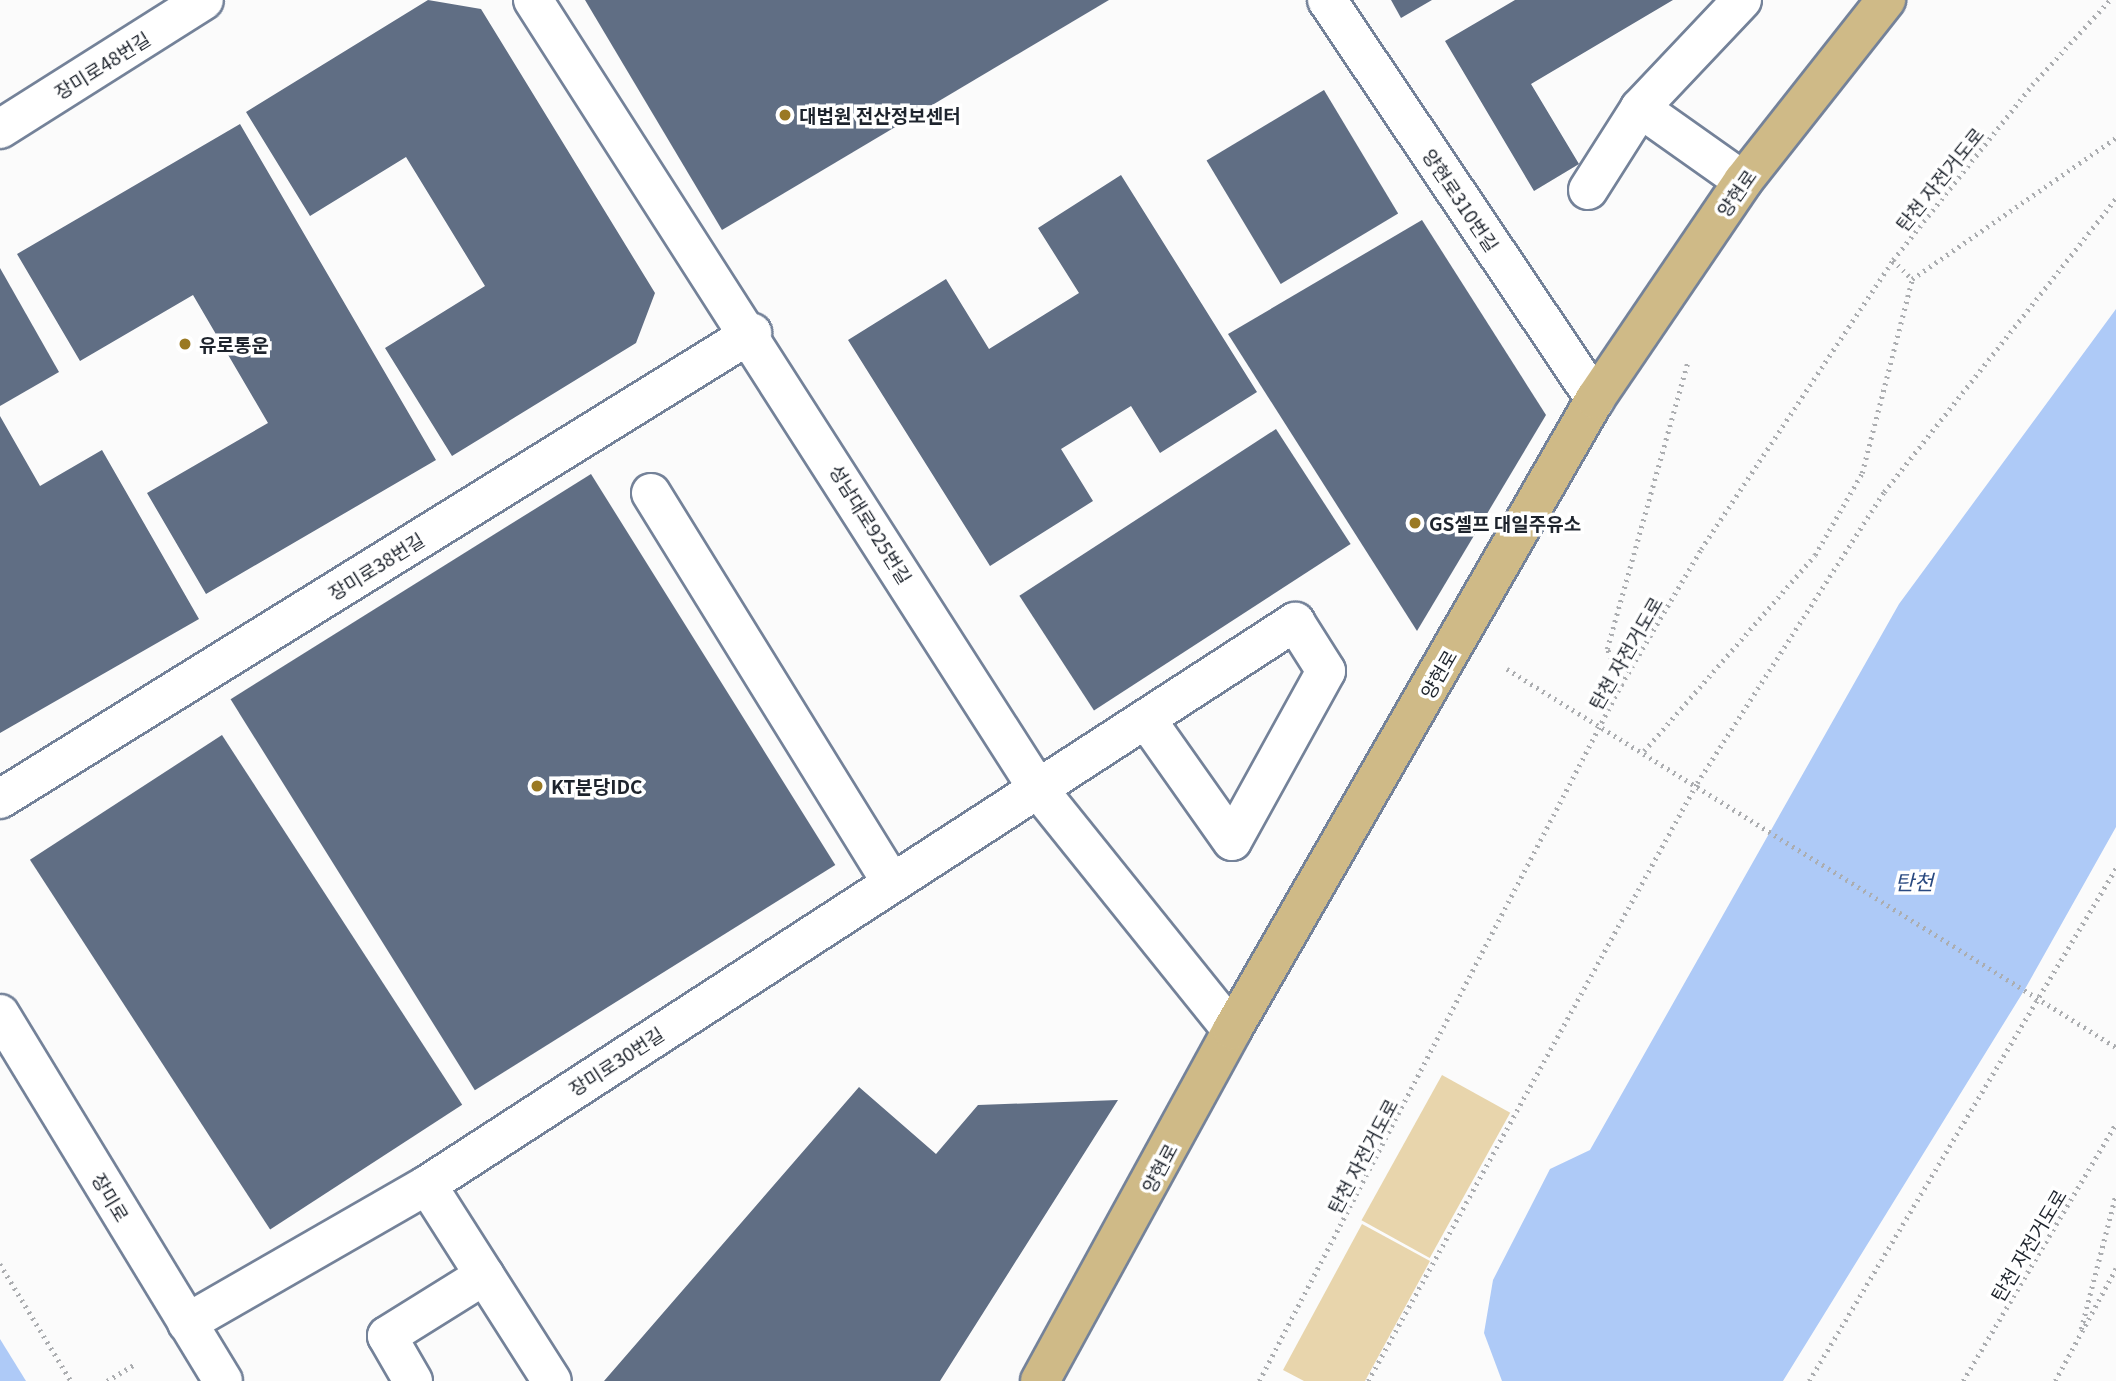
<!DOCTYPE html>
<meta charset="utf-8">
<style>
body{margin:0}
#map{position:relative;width:2116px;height:1381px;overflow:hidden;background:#fbfbfb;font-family:Georgia,"Noto Sans KR",serif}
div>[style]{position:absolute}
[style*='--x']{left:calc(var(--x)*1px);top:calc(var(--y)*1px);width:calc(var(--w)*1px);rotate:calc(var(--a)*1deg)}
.green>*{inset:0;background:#e8d5ac;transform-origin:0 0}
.water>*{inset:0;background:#aecaf7}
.building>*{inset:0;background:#606e84;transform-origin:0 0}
.path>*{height:4.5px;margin-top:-2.25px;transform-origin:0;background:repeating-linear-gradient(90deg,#abadb0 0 2px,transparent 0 7px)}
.roads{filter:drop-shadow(2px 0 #748299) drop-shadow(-2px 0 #748299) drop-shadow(0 2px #748299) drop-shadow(0 -2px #748299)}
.minor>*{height:38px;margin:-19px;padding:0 19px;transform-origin:19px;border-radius:19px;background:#fff}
.major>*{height:38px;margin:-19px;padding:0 19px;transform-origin:19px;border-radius:19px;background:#cfba87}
.dots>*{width:19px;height:19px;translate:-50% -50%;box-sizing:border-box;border:4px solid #fff;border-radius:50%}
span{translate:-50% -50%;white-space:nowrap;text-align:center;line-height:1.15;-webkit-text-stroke:7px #fff;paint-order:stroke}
.street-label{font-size:19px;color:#1e242d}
.poi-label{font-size:19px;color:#1e242d;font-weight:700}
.left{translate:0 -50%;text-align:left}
.water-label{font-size:21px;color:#294980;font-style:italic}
</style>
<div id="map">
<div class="green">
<i style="left:1442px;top:1075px;width:78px;height:166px;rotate:29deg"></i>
<i style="clip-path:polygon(1362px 1224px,1430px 1261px,1365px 1381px,1304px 1381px,1283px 1370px)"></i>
</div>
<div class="water">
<i style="clip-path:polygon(2116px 309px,2116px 827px,2025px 989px,1783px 1381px,1502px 1381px,1484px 1333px,1493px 1280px,1550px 1169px,1590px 1150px,1899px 604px)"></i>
<i style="clip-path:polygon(0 1339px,26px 1381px,0 1381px)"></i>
</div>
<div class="building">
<i style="clip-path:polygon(428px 0,481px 9px,655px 293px,636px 343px,452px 456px,385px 348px,485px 286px,406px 157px,310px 216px,246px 112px)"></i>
<i style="clip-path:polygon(585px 0,1109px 0,722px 230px)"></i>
<i style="clip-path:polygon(1391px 0,1432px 0,1401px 18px)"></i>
<i style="clip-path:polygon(1515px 0,1673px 0,1531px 84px,1579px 164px,1534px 191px,1445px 41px)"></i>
<i style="left:1324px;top:90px;width:144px;height:137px;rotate:59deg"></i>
<i style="clip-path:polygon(240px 124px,436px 460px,206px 594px,147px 493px,268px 423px,193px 295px,80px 361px,17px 254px)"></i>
<i style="clip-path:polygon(1121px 175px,1257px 392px,1160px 453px,1131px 406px,1061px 449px,1093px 501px,990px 566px,848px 340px,946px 279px,989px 349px,1079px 293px,1038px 228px)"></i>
<i style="clip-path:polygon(1422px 220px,1546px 415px,1417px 631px,1228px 334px)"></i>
<i style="clip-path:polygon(0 268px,59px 372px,0 406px)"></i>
<i style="clip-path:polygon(0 416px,40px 486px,102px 450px,199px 619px,0 733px)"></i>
<i style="left:1276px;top:429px;width:137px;height:306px;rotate:57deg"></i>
<i style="left:591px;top:474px;width:461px;height:425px;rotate:58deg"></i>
<i style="left:222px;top:735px;width:441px;height:229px;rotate:57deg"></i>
<i style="clip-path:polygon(859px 1087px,936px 1154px,978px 1105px,1118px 1100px,940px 1381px,604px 1381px)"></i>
</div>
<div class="path">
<i style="--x:1893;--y:260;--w:27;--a:45"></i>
<i style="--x:1507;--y:669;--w:717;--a:31.83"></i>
<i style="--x:1621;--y:685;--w:39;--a:-111"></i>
<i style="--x:1607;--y:649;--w:299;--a:-74.3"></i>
<i style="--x:1644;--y:751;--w:260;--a:-48.9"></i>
<i style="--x:1815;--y:555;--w:95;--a:-60.2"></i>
<i style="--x:1862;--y:473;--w:200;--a:-75.5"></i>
<i style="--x:1912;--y:279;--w:248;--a:-34.7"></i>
<i style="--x:0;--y:1264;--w:137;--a:58.7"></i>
<i style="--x:2081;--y:1329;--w:139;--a:-75.5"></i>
<i style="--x:107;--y:1381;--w:33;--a:-31"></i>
<i style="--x:1259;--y:1381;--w:785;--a:-62.52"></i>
<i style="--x:1621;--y:685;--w:158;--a:-59.5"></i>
<i style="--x:1701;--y:549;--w:347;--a:-56.4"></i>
<i style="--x:1893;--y:260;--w:223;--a:-51.5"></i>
<i style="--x:2032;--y:85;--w:115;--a:-47.5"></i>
<i style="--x:1368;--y:1381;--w:683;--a:-61.18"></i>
<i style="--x:1697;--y:783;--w:346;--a:-57.3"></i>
<i style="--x:1884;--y:492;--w:375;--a:-51.7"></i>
<i style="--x:1809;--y:1381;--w:598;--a:-59.1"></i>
<i style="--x:1963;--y:1381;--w:300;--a:-59.3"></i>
<i style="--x:2055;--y:1381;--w:128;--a:-61.6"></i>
</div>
<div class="roads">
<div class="minor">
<i style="--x:533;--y:0;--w:937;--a:57.38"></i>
<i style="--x:1038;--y:789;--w:309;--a:51.2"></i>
<i style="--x:1327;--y:0;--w:481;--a:56.1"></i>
<i style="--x:1742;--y:0;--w:149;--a:133.4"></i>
<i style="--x:1640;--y:108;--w:126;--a:35.3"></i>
<i style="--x:0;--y:129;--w:241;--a:-32.3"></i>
<i style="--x:1588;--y:190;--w:97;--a:-57.6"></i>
<i style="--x:651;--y:493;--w:456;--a:58.3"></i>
<i style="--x:0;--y:799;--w:885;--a:-31.79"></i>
<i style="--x:0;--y:1014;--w:429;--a:58.7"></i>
<i style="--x:427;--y:1185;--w:232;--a:57.5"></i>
<i style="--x:187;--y:1323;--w:277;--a:-29.9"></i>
<i style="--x:427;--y:1185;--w:1035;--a:-32.97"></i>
<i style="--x:1295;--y:622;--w:58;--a:57.7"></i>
<i style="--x:1326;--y:671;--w:194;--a:118.9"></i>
<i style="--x:1232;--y:841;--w:149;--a:-125.2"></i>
<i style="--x:413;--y:1381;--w:52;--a:-120"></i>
<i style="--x:387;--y:1336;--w:115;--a:-31.9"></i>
</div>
<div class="major">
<i style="--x:1040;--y:1381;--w:400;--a:-61.3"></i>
<i style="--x:1232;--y:1030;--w:728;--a:-60.09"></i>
<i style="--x:1595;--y:399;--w:263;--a:-55.8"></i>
<i style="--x:1743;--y:181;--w:231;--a:-51.7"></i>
</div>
</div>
<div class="dots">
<i style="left:785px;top:115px;background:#9a7923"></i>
<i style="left:185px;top:344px;background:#9a7923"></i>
<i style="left:1415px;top:523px;background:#9a7923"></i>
<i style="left:537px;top:786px;background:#9a7923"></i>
</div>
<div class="street-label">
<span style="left:102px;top:65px;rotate:-32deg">장미로48번길</span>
<span style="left:1939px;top:179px;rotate:-51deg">탄천 자전거도로</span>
<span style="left:1736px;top:193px;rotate:-55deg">양현로</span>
<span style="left:1461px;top:200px;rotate:56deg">양현로310번길</span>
<span style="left:871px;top:524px;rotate:58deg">성남대로925번길</span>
<span style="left:376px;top:566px;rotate:-32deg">장미로38번길</span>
<span style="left:1625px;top:653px;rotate:-60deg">탄천 자전거도로</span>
<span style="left:1438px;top:674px;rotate:-60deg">양현로</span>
<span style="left:616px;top:1061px;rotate:-33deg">장미로30번길</span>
<span style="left:1362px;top:1156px;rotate:-62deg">탄천 자전거도로</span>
<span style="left:1159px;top:1168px;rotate:-62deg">양현로</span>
<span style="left:111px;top:1197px;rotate:59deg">장미로</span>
<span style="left:2028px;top:1245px;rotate:-59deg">탄천 자전거도로</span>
</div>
<div class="poi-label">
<span class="left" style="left:799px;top:115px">대법원 전산정보센터</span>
<span class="left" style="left:199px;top:344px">유로통운</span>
<span class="left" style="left:1429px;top:523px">GS셀프 대일주유소</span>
<span class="left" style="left:551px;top:786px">KT분당IDC</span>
</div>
<div class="water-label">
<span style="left:1914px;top:881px">탄천</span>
</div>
</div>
